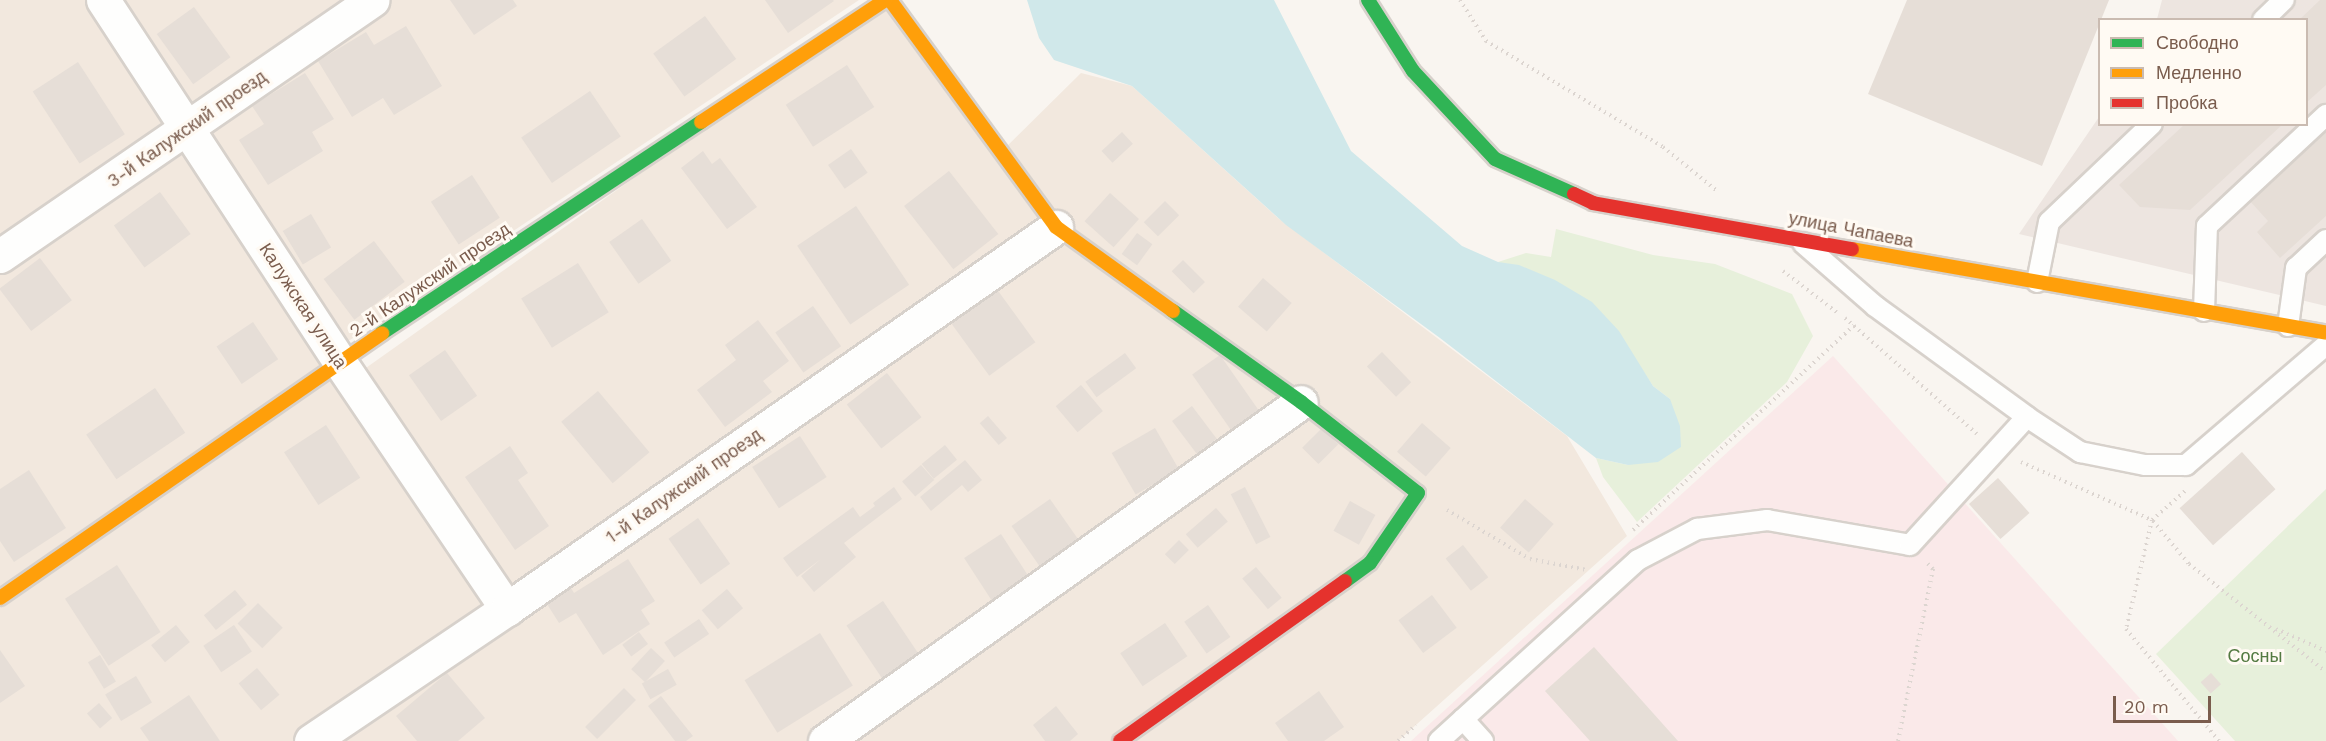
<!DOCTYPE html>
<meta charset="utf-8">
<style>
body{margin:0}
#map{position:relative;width:2326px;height:741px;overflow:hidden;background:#f9f5f0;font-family:"Work Sans",sans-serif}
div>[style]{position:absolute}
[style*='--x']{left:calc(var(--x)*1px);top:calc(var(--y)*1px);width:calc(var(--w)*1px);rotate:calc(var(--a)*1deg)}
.residential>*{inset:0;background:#f2e8de}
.industrial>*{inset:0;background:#ede5e0}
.medical>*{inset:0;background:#fae9e9}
.green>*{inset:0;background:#e7f0db}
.water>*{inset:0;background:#d0e8ea}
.building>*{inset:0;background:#e6ded7;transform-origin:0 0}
.path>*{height:4px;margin-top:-2px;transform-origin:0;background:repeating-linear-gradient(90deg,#dcd5d0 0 1.5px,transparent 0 6px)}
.roads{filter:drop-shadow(2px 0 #d7d1cb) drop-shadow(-2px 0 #d7d1cb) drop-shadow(0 2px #d7d1cb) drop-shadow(0 -2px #d7d1cb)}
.lane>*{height:20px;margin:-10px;padding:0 10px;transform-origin:10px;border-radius:10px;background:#fefefd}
.street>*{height:33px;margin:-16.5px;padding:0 16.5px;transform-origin:16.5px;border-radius:16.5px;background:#fefefd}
.fast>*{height:14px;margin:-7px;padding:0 7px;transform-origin:7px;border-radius:7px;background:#30b455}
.slow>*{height:14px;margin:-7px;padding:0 7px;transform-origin:7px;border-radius:7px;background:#ff9f0a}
.jam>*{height:14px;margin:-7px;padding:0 7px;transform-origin:7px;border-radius:7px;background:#e5322d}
span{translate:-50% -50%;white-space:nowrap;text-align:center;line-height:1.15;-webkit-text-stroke:6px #fffaf3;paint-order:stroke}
.street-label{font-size:18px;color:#7a5c4d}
.park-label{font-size:18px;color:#537a41}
.legend{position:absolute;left:2098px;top:18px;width:210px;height:108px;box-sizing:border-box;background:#fffaf3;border:2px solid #cabbb1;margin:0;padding:8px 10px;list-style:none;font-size:18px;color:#7a5c4d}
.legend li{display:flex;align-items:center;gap:12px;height:30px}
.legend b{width:30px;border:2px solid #cabbb1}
.scale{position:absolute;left:2113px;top:696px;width:98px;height:27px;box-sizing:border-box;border:3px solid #7a5c4d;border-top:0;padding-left:8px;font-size:18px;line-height:21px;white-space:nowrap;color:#7a5c4d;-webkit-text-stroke:4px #fffaf3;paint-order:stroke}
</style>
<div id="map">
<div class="residential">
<i style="clip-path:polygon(0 0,373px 0,188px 129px,507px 609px,1055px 227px,512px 584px,363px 370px,885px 0,1001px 152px,1081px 73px,1132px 86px,1278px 218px,1567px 436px,1627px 536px,1398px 741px,0 741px)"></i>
<i style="clip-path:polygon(380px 0,859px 0,338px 348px,196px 129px)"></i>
</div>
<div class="industrial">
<i style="clip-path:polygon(2162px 0,2326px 0,2326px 306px,2019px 234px,2099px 117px,2100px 124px,2306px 124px,2306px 20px,2157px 19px)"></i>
</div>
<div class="medical">
<i style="clip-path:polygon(1833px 356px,2178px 741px,1411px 741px)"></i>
</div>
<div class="green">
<i style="clip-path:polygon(1556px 229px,1653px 255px,1715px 264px,1792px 294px,1813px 336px,1787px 382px,1637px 522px,1603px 477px,1596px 458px,1628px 465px,1670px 399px,1653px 386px,1637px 362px,1498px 262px,1526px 253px,1551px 257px)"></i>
<i style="clip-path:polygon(2326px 489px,2326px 741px,2235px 741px,2156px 654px)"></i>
</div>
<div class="water">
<i style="clip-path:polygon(1027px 0,1274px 0,1351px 151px,1462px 246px,1498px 262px,1519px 265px,1555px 280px,1592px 302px,1619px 331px,1653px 386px,1670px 399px,1680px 426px,1681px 447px,1658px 462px,1628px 465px,1596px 458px,1440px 338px,1286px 225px,1132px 86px,1054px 60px,1039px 38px)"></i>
</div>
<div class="building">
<i style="clip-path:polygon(450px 0,513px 0,517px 6px,474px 35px)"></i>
<i style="clip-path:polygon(765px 0,833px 0,834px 1px,788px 33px)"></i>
<i style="clip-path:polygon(1907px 0,2109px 0,2042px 166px,1868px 94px)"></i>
<i style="clip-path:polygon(2320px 0,2326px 0,2326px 85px,2306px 103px,2306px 20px,2299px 20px)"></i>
<i style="left:194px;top:7px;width:62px;height:46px;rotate:54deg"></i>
<i style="left:705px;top:16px;width:53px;height:64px;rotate:54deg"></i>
<i style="clip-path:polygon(406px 26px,442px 86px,394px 115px,383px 98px,352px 117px,318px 61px,366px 32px,374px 45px)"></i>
<i style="left:78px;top:62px;width:86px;height:54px;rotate:57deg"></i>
<i style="left:847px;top:65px;width:50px;height:73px;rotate:57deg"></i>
<i style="clip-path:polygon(305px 73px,334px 119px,312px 132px,323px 151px,268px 185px,239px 140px,264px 124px,252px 106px)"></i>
<i style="left:590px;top:91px;width:55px;height:83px;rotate:56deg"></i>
<i style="clip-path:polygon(2185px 124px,2283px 124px,2190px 210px,2140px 207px,2119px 185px)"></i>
<i style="clip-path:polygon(2326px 129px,2326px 216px,2280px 258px,2257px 232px,2268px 221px,2249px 200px)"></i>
<i style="left:1122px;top:132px;width:16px;height:28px;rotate:47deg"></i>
<i style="left:851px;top:149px;width:29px;height:28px;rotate:55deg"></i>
<i style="clip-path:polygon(703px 151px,712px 164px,720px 158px,757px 207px,727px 229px,681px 168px)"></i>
<i style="left:949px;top:171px;width:80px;height:57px;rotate:52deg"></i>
<i style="left:472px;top:175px;width:51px;height:49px;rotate:57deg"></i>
<i style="left:160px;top:192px;width:52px;height:57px;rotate:54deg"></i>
<i style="left:1110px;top:193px;width:39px;height:38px;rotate:42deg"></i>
<i style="left:1165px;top:201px;width:20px;height:30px;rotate:45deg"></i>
<i style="left:856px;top:206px;width:95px;height:71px;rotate:56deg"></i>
<i style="left:311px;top:214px;width:39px;height:33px;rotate:59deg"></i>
<i style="left:642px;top:219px;width:51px;height:40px;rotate:55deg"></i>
<i style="left:1137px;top:233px;width:19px;height:26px;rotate:36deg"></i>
<i style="left:374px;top:241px;width:51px;height:63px;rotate:53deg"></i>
<i style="left:40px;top:258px;width:53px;height:51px;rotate:53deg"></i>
<i style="left:1183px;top:260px;width:31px;height:16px;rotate:45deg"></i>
<i style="left:578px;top:263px;width:58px;height:67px;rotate:58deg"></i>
<i style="left:1263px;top:278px;width:38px;height:38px;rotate:41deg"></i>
<i style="left:996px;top:288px;width:67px;height:57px;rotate:54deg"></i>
<i style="left:813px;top:306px;width:49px;height:46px;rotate:55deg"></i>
<i style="clip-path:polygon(758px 320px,789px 361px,763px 381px,772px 392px,725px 427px,697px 390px,736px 360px,725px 345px)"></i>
<i style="left:253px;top:322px;width:45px;height:44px;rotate:56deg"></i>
<i style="left:445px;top:350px;width:56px;height:44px;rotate:55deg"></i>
<i style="left:1382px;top:352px;width:42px;height:21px;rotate:46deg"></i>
<i style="left:1125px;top:353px;width:19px;height:49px;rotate:54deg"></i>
<i style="left:1220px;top:355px;width:68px;height:34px;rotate:55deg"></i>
<i style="left:887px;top:373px;width:56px;height:51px;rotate:52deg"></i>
<i style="left:1081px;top:385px;width:34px;height:33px;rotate:50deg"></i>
<i style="left:155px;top:388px;width:54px;height:83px;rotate:56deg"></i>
<i style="left:598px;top:391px;width:80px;height:48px;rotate:50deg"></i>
<i style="left:1192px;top:406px;width:41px;height:25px;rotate:53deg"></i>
<i style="left:988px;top:416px;width:29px;height:11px;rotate:49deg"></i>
<i style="left:1422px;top:423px;width:38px;height:38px;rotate:41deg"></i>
<i style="left:326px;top:425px;width:63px;height:50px;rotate:57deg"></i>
<i style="left:1155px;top:428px;width:48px;height:50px;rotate:60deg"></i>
<i style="left:1322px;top:428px;width:23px;height:28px;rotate:45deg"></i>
<i style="left:800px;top:436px;width:49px;height:57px;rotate:57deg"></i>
<i style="left:945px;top:445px;width:19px;height:30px;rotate:51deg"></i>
<i style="clip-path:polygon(510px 446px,528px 473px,518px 480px,549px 526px,515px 550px,465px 477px)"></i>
<i style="left:2242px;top:452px;width:50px;height:84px;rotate:48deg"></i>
<i style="clip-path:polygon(965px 460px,982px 480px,968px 492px,962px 485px,931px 511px,920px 497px)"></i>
<i style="left:921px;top:465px;width:20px;height:25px;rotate:49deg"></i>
<i style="clip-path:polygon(29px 470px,66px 528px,14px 562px,0 541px,0 489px)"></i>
<i style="left:1998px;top:478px;width:47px;height:39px;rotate:48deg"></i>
<i style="clip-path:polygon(894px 487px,902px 499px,844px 543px,856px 557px,814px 592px,801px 576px,821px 559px,797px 577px,783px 558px,853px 507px,860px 517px,875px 506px,873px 503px)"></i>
<i style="left:1245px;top:487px;width:56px;height:16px;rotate:63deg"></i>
<i style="left:1050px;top:499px;width:57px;height:47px;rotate:55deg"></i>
<i style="left:1525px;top:499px;width:38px;height:38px;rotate:41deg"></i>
<i style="left:1350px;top:501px;width:29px;height:34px;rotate:29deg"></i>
<i style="left:1216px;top:508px;width:18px;height:40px;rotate:49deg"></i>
<i style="left:698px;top:518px;width:56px;height:36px;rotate:55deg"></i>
<i style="left:1001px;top:534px;width:57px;height:44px;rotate:57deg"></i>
<i style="left:1179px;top:540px;width:14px;height:20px;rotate:45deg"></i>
<i style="left:1463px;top:545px;width:41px;height:22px;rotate:52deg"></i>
<i style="clip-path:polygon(628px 559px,655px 601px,641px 610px,650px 624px,603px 655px,576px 613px,559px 623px,540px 593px,565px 578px,574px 593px)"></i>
<i style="left:117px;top:565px;width:80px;height:62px;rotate:57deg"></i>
<i style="left:1256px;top:567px;width:40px;height:18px;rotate:50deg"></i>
<i style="left:727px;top:589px;width:25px;height:33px;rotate:50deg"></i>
<i style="left:235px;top:590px;width:19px;height:40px;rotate:51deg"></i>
<i style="left:1432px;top:595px;width:41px;height:42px;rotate:53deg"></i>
<i style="left:883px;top:601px;width:65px;height:44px;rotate:56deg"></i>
<i style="left:258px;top:603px;width:35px;height:29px;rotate:45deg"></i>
<i style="left:1208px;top:605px;width:39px;height:29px;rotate:55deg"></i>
<i style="left:699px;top:619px;width:18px;height:42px;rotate:56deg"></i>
<i style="left:1165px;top:623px;width:40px;height:54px;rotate:56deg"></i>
<i style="left:176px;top:625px;width:22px;height:32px;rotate:51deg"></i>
<i style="left:234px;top:625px;width:32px;height:37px;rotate:56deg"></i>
<i style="left:639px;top:632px;width:15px;height:21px;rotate:53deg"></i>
<i style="left:820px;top:633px;width:62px;height:89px;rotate:58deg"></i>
<i style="clip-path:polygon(1594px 647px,1678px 741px,1590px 741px,1545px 691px)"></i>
<i style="left:651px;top:648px;width:19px;height:29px;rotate:43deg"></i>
<i style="clip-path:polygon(0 650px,25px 686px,0 703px)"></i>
<i style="left:100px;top:655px;width:31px;height:14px;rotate:59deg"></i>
<i style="left:257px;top:668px;width:35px;height:24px;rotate:50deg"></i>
<i style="left:668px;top:669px;width:18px;height:30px;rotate:61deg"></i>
<i style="clip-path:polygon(447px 673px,485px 718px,458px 741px,417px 741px,396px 716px)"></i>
<i style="left:2211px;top:673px;width:15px;height:14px;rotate:48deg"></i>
<i style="left:136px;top:676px;width:31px;height:36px;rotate:59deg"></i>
<i style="left:624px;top:688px;width:17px;height:55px;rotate:45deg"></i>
<i style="clip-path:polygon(1319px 691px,1344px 727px,1324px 741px,1288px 741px,1275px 723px)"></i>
<i style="clip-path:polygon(189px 695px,220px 741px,149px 741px,140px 728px)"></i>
<i style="clip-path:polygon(661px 696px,693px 736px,686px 741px,675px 741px,648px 706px)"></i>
<i style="left:99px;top:703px;width:20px;height:16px;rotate:49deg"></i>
<i style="clip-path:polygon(1056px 706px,1078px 734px,1070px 741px,1045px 741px,1033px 725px)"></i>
</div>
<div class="path">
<i style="--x:1460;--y:0;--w:49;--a:57.6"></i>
<i style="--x:1486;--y:41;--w:206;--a:30.9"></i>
<i style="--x:1663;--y:147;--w:68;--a:39.1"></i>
<i style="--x:1783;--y:271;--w:71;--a:37.5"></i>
<i style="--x:1845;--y:318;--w:176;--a:41.3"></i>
<i style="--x:2021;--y:462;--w:143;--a:23.9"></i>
<i style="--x:2152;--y:520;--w:44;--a:-41.3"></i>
<i style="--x:1447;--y:510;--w:96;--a:30.6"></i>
<i style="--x:1530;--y:559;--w:58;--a:10.9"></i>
<i style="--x:2152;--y:520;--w:112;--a:103.4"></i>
<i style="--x:2126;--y:629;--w:146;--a:50.3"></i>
<i style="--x:2153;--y:521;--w:56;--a:50.1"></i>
<i style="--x:2189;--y:564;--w:174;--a:38.2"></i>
<i style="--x:1633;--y:530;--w:301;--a:-42.8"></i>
<i style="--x:2276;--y:629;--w:55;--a:23.7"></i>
<i style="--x:1398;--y:741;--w:24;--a:-42"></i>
<i style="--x:1898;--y:741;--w:176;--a:-78.5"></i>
<i style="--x:1933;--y:569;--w:8;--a:-135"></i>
</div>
<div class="roads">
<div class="lane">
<i style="--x:2263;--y:20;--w:29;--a:-44"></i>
<i style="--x:1803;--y:243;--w:96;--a:41.2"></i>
<i style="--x:1875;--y:306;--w:188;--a:36.1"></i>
<i style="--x:2027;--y:417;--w:64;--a:33.4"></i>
<i style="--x:2080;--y:452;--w:66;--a:11.3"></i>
<i style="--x:2145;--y:465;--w:41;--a:0"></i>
<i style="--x:2186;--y:465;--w:184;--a:-40.6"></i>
<i style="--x:2037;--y:282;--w:61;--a:-78.7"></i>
<i style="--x:2049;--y:222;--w:142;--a:-43.6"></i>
<i style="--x:2204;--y:311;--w:85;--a:-88"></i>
<i style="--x:2207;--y:226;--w:163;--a:-43"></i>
<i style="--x:2288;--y:326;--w:59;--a:-82.1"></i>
<i style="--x:2296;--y:268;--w:41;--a:-43"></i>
<i style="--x:1463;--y:719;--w:30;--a:48"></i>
<i style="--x:1439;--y:741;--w:269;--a:-42.3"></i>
<i style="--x:1638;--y:560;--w:67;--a:-27.7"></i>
<i style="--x:1697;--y:529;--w:71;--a:-7.3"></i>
<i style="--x:1767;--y:520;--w:145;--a:9.9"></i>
<i style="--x:1910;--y:545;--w:173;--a:-47.6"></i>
</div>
<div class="street">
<i style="--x:103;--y:0;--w:431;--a:56.8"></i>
<i style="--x:339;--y:361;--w:300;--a:55.9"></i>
<i style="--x:0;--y:256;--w:452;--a:-34.5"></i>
<i style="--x:311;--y:741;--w:236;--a:-34"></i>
<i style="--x:507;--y:609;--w:669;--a:-34.83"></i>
<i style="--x:825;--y:741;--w:584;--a:-35.46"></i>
</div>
<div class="fast">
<i style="--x:1368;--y:0;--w:84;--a:57.6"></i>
<i style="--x:1413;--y:71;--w:120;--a:47"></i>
<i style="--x:1495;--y:159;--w:86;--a:23.9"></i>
<i style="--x:1173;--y:311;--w:157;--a:35.4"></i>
<i style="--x:1301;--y:402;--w:148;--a:37.9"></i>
<i style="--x:1418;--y:493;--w:85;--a:124.4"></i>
<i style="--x:1370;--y:563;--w:31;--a:144"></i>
<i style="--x:382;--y:333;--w:382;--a:-33.5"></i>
</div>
<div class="slow">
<i style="--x:890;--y:0;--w:281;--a:53.8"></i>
<i style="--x:1056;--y:227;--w:144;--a:35.7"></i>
<i style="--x:701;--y:122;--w:221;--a:-33.5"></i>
<i style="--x:1852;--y:249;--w:481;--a:10"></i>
<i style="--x:0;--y:598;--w:465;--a:-34.7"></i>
</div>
<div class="jam">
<i style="--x:1574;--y:194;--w:21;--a:25"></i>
<i style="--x:1593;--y:203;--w:263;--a:10.1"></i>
<i style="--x:1120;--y:741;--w:276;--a:-35.4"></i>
</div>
</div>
<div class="street-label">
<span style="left:187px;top:129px;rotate:-35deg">3-й Калужский проезд</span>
<span style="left:1851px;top:230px;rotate:11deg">улица Чапаева</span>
<span style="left:430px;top:280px;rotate:-34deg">2-й Калужский проезд</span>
<span style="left:303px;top:306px;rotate:57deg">Калужская улица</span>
<span style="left:684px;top:486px;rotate:-35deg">1-й Калужский проезд</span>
</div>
<div class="park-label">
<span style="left:2255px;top:656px">Сосны</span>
</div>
<ul class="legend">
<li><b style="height:8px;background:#30b455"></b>Свободно</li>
<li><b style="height:8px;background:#ff9f0a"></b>Медленно</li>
<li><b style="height:8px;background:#e5322d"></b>Пробка</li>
</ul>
<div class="scale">20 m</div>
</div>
